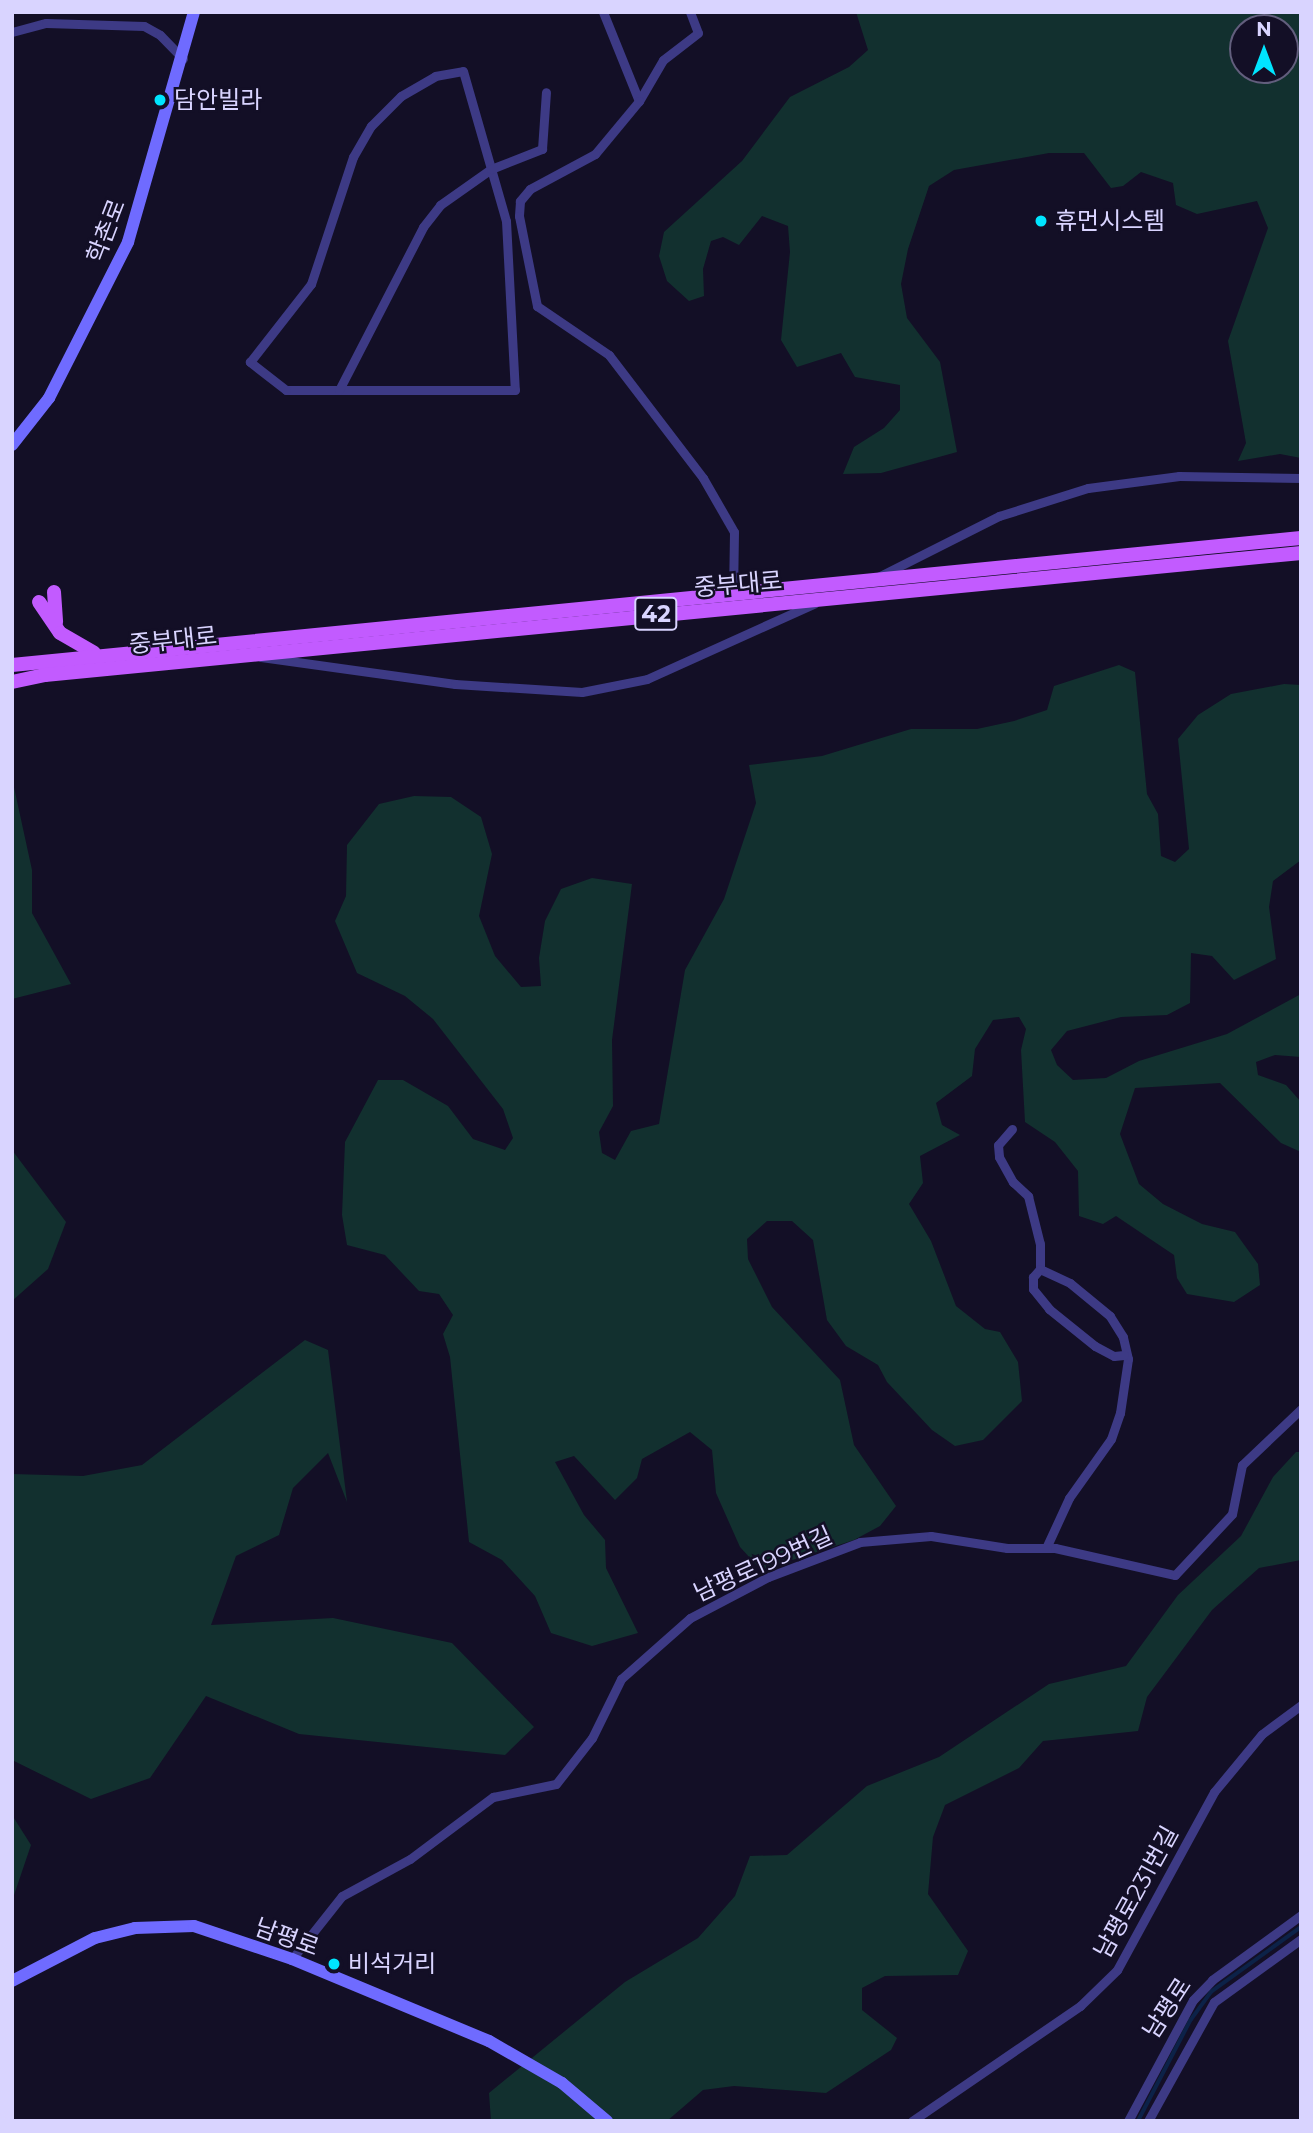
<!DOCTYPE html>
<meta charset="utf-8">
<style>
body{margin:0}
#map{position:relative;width:1313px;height:2133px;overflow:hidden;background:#130f26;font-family:Montserrat,"Noto Sans KR",sans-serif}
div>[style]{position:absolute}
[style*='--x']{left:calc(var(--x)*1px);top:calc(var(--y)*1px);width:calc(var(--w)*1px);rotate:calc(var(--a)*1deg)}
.green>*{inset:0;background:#12302f}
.stream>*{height:3.5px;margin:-1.75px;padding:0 1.75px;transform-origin:1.75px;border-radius:1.75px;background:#0c2248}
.street>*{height:9px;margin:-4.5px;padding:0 4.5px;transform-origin:4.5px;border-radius:4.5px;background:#3d3a85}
.secondary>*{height:12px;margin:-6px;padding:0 6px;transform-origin:6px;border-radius:6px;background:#6f6bff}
.primary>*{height:14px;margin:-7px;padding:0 7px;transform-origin:7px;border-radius:7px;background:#c25bff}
.dots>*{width:19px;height:19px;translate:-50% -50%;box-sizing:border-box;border:4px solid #130f26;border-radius:50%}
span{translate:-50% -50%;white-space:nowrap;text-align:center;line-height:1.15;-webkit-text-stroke:5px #130f26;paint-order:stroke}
.shield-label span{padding:2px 5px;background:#130f26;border:2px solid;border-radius:5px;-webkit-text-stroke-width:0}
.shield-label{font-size:23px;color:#d9d4ff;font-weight:700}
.poi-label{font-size:24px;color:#d9d4ff}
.left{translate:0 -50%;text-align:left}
.street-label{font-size:24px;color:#d9d4ff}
.frame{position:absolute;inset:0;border:14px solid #d9d4ff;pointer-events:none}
.north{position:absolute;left:1229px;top:14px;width:70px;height:70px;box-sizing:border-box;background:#130f26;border:2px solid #625e7d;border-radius:50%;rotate:0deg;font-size:19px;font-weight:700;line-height:28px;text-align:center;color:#d9d4ff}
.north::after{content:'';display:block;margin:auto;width:24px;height:32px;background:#00e5ff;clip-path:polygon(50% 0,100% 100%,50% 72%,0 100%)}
</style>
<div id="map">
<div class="green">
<i style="clip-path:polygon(evenodd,856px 12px,1301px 12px,1301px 458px,1280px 454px,1238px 461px,1246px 443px,1228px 341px,1268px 228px,1257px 201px,1197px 214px,1176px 205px,1173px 183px,1141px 172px,1123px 186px,1111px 188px,1084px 153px,1049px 153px,954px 170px,929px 186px,908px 249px,901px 284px,907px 318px,940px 362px,957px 452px,881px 473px,843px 474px,854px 447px,884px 428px,900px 410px,900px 385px,855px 377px,841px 353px,797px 367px,781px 340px,790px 252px,788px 226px,762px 216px,739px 245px,723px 237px,711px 241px,703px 269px,704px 296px,689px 301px,667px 281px,659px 256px,664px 232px,742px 161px,790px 97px,849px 67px,868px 50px,856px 12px,1243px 28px,1285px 28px,1285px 70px,1243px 70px,1243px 28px)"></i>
<i style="clip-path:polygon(1119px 665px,1135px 672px,1147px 794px,1158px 814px,1161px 856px,1175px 862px,1189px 849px,1178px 739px,1198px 715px,1231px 694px,1284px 684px,1301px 685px,1301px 860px,1273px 881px,1269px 907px,1276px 959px,1234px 980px,1212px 956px,1191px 953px,1190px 1003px,1167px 1015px,1121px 1017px,1067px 1031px,1051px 1050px,1057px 1065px,1073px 1080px,1106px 1078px,1139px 1061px,1227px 1034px,1301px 994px,1301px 1057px,1275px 1055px,1256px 1062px,1258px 1075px,1286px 1085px,1301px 1102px,1301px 1152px,1281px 1143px,1220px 1083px,1135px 1088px,1120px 1134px,1139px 1184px,1163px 1204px,1202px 1224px,1235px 1232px,1258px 1264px,1260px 1285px,1234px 1302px,1187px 1294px,1177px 1278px,1174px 1255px,1116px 1216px,1103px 1224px,1079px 1216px,1078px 1171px,1055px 1142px,1025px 1122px,1021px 1050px,1026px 1029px,1019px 1017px,993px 1020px,975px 1049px,972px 1076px,936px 1103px,942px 1125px,960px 1135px,920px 1156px,923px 1183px,909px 1204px,931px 1241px,956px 1306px,985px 1329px,1000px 1332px,1018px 1362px,1022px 1401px,983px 1440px,955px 1446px,932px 1430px,887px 1382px,878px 1365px,846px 1346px,827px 1320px,813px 1240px,792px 1221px,767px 1221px,747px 1239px,748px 1259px,772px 1307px,840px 1380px,854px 1445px,896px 1506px,880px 1526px,854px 1540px,761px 1570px,740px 1547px,716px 1493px,712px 1450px,690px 1432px,642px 1459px,637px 1478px,615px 1500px,574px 1456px,555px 1462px,584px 1515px,605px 1540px,606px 1568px,638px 1633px,592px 1646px,551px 1633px,535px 1596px,502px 1560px,469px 1542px,450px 1357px,443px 1334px,453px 1315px,439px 1294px,419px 1291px,385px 1255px,347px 1245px,342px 1215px,345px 1142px,378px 1080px,403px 1080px,448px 1106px,473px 1139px,505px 1150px,513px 1138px,503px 1109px,433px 1019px,405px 996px,357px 973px,335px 921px,346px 896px,347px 845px,379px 804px,414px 796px,451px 797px,481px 817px,492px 854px,479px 916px,495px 956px,521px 987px,541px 986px,539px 958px,545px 921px,561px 889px,592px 878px,632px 884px,612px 1040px,613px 1106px,599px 1132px,602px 1153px,615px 1160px,631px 1131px,659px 1124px,685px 970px,724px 899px,756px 803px,749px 765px,822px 756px,911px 729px,977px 729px,1014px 721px,1047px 710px,1054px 686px)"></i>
<i style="clip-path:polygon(12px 778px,32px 870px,32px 913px,71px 984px,12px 999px)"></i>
<i style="clip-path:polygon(12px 1150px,66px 1222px,48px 1269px,12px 1301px)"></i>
<i style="clip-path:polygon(305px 1340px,328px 1350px,347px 1502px,328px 1453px,293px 1488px,279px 1535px,236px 1556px,211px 1625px,333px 1618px,452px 1643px,534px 1727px,505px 1755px,299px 1734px,206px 1696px,150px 1778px,91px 1799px,12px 1760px,12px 1474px,83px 1476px,142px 1465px)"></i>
<i style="clip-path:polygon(1296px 1452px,1301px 1452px,1301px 1560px,1259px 1568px,1212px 1610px,1147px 1697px,1138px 1731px,1043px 1741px,1019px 1768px,945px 1805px,933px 1837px,928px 1894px,968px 1951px,958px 1975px,885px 1976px,862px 1988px,862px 2010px,897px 2038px,891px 2050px,826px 2093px,734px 2086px,703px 2090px,667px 2121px,491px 2121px,489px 2093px,625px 1982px,698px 1938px,735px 1896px,750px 1856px,787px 1855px,867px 1786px,939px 1757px,1049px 1684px,1126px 1666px,1178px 1595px,1241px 1536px,1273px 1477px)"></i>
<i style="clip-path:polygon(12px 1815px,31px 1845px,12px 1901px)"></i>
</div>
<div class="stream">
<i style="--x:1138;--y:2121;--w:113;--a:-62.5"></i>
<i style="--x:1190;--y:2021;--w:36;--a:-54"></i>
<i style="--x:1211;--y:1992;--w:111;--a:-35.8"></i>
</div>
<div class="street">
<i style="--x:603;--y:12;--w:96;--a:68"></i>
<i style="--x:690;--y:12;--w:22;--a:69"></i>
<i style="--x:698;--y:33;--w:44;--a:142.4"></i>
<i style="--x:663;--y:60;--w:48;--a:120.3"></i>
<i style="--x:639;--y:101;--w:69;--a:129.7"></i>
<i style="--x:595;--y:154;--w:74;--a:151.7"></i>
<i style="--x:530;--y:189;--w:16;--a:130"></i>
<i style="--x:520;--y:201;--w:15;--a:94"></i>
<i style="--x:519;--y:216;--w:92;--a:78.7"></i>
<i style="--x:537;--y:306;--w:87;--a:34.2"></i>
<i style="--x:609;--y:355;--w:155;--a:52.6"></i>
<i style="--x:703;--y:478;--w:62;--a:60.1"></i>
<i style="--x:734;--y:532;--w:62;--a:90.9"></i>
<i style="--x:12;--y:32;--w:35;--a:-15"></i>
<i style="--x:46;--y:23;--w:98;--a:1.8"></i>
<i style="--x:144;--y:26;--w:18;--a:29"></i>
<i style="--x:160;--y:35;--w:33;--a:46"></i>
<i style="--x:463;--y:71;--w:156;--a:74"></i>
<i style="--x:506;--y:221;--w:169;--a:87"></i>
<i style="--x:515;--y:390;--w:229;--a:180"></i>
<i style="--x:286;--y:390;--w:46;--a:-142.1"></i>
<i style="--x:250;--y:362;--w:99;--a:-52"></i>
<i style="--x:311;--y:284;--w:134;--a:-71.7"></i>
<i style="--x:353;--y:157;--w:36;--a:-60"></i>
<i style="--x:371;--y:126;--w:42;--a:-45"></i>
<i style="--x:401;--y:96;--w:39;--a:-30"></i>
<i style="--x:435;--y:76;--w:28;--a:-10"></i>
<i style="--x:339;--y:390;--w:183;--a:-62.7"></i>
<i style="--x:423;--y:227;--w:28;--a:-52"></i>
<i style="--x:440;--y:205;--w:62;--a:-35.2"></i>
<i style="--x:491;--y:169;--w:55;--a:-21.4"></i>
<i style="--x:542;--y:149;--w:57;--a:-86"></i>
<i style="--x:878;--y:577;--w:136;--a:-26.8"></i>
<i style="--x:999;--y:516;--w:93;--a:-17.5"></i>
<i style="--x:1088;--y:488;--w:92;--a:-7.5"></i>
<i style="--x:1179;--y:476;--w:122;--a:0.9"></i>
<i style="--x:261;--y:657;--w:196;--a:7.9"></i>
<i style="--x:455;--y:684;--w:127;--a:3.6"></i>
<i style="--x:582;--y:692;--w:66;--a:-11.3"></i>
<i style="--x:647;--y:679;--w:184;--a:-24.3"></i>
<i style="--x:1012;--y:1129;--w:21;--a:131"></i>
<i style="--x:998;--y:1145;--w:12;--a:85"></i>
<i style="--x:999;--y:1157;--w:29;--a:61"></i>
<i style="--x:1013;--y:1182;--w:21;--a:43"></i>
<i style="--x:1028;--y:1196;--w:49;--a:76"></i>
<i style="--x:1040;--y:1244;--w:25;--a:90"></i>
<i style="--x:1046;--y:1548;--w:55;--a:-65.3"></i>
<i style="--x:1069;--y:1498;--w:72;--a:-54.6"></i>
<i style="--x:1111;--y:1439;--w:28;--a:-71"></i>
<i style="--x:1120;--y:1413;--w:55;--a:-81.6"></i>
<i style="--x:1128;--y:1359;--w:23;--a:-103"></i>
<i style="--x:1123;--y:1337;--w:25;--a:-122"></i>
<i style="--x:1110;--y:1316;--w:52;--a:-140.5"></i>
<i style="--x:1070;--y:1283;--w:33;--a:-155"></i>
<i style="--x:1040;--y:1269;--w:11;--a:131"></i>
<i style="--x:1033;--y:1277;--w:12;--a:90"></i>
<i style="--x:1033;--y:1289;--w:26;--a:51"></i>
<i style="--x:1049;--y:1309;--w:59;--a:38.8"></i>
<i style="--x:1095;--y:1346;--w:21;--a:28"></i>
<i style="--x:1114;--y:1356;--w:10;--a:-6"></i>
<i style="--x:292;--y:1959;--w:80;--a:-51.6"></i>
<i style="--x:342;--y:1896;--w:77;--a:-28.6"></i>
<i style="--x:410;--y:1859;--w:104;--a:-36.8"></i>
<i style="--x:493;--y:1797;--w:64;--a:-11.7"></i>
<i style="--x:556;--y:1784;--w:58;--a:-52"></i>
<i style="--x:592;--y:1738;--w:66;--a:-63.8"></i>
<i style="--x:621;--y:1679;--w:92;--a:-41.5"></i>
<i style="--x:690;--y:1618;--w:88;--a:-27.7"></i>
<i style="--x:768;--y:1577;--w:98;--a:-20.8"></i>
<i style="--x:860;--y:1542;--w:71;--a:-4.8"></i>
<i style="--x:931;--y:1536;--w:77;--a:9"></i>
<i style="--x:1007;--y:1548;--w:48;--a:0"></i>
<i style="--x:1055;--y:1548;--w:123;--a:12.7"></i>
<i style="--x:1175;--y:1575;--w:83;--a:-46.9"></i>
<i style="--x:1232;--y:1514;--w:50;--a:-78.5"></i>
<i style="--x:1242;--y:1465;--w:81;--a:-43.5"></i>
<i style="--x:912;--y:2121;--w:204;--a:-34.4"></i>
<i style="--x:1080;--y:2006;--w:52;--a:-44.2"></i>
<i style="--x:1117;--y:1970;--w:203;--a:-61.4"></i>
<i style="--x:1214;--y:1792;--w:75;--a:-50.4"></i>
<i style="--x:1262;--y:1734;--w:49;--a:-36.6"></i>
<i style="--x:1128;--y:2121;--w:137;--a:-61.8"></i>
<i style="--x:1193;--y:2000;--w:28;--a:-46"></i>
<i style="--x:1212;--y:1980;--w:110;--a:-36.1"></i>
<i style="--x:1148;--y:2121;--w:136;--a:-61"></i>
<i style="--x:1214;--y:2002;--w:107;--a:-35.9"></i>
</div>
<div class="secondary">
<i style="--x:12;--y:445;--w:60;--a:-51.8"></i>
<i style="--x:49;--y:398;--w:175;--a:-63.1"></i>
<i style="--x:128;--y:242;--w:239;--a:-74"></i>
<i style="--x:12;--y:1981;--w:93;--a:-27.4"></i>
<i style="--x:95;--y:1938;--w:41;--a:-14"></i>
<i style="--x:135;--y:1928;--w:59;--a:-1.9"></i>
<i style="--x:194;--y:1926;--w:103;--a:18.6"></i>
<i style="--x:292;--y:1959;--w:213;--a:22.6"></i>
<i style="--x:489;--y:2041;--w:84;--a:29.9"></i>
<i style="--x:562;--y:2083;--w:59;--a:40.2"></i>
</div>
<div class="primary">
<i style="--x:54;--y:592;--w:30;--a:86"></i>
<i style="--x:39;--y:602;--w:37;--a:56"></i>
<i style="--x:60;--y:633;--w:39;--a:30"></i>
<i style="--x:12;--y:665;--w:1295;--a:-5.63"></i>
<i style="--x:12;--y:682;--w:34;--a:-12"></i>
<i style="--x:45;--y:675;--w:1262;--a:-5.55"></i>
</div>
<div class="dots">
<i style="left:160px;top:100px;background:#00e5ff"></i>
<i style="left:1041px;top:221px;background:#00e5ff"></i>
<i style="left:334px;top:1964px;background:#00e5ff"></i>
</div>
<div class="shield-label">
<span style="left:656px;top:614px">42</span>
</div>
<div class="poi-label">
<span class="left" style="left:174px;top:100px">담안빌라</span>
<span class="left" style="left:1055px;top:221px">휴먼시스템</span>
<span class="left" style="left:348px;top:1964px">비석거리</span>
</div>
<div class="street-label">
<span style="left:106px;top:231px;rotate:-69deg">학촌로</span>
<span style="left:738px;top:584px;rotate:-5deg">중부대로</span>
<span style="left:173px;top:640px;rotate:-6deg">중부대로</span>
<span style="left:763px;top:1564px;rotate:-24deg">남평로199번길</span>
<span style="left:1136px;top:1892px;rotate:-61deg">남평로231번길</span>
<span style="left:287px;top:1937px;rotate:20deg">남평로</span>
<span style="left:1167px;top:2008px;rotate:-57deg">남평로</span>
</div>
<div class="frame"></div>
<div class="north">N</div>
</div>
